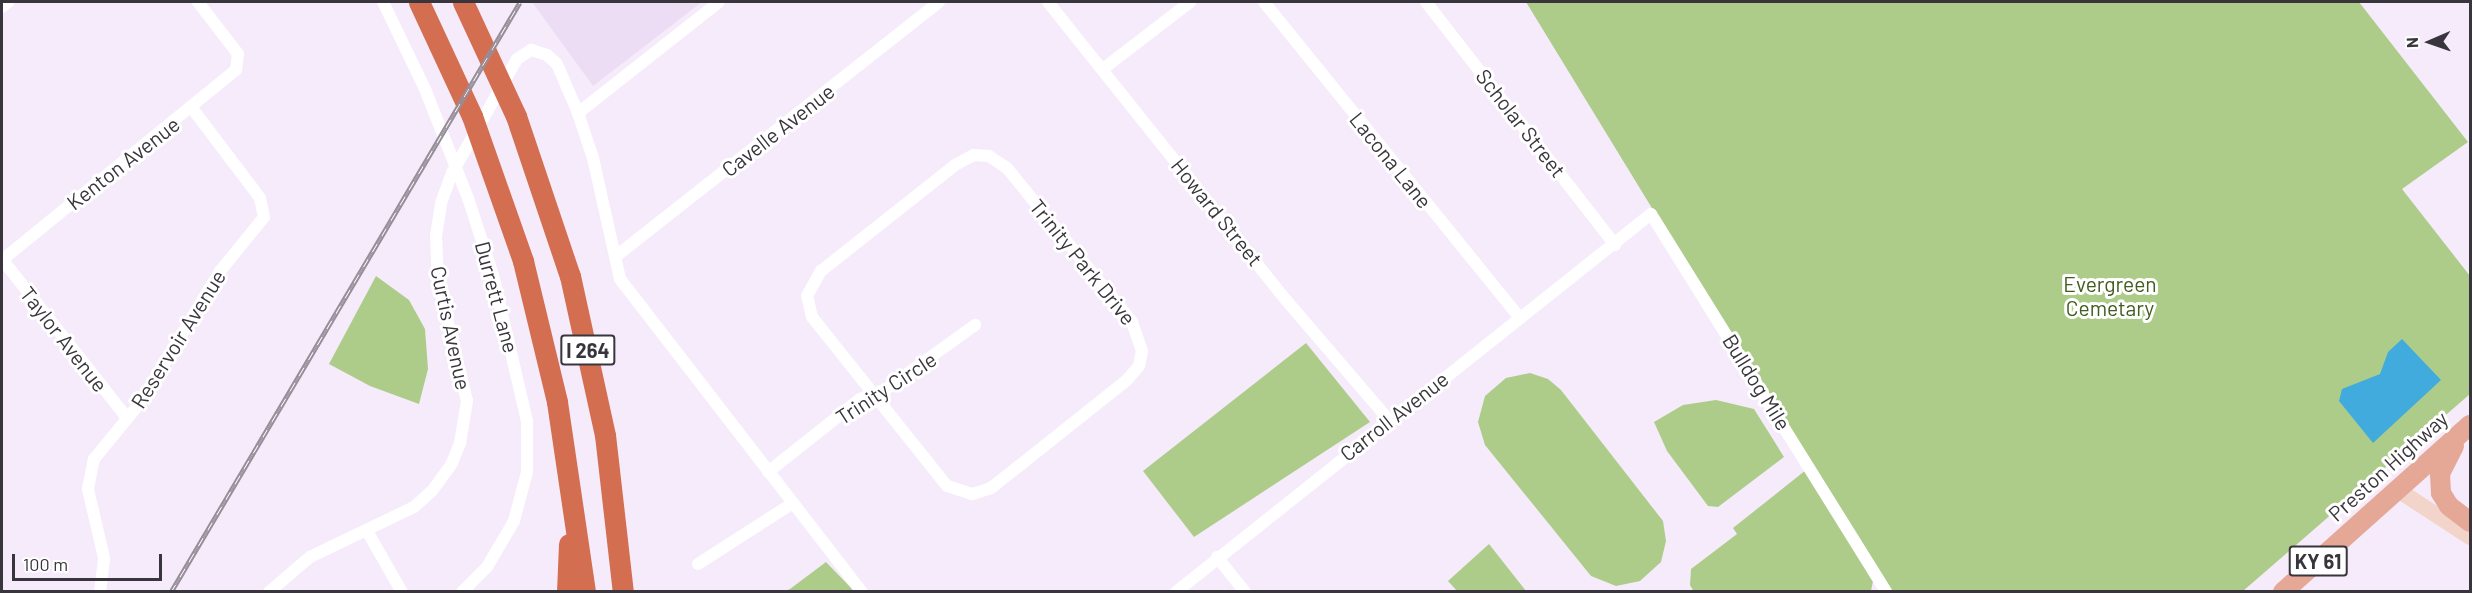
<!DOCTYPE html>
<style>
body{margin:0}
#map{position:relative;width:2472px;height:593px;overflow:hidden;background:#f6ebfb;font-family:Barlow,sans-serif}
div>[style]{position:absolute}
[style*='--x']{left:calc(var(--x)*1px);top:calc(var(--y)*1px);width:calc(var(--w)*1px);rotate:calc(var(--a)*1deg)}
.built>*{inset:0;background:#ecddf4}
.green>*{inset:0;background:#adcc89}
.water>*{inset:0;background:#42abdd}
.street>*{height:12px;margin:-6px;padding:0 6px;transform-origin:6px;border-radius:6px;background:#fff}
.secondary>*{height:16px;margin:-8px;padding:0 8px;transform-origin:8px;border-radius:8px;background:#f2d4cb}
.primary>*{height:20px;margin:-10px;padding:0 10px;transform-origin:10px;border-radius:10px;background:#e5a897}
.highway>*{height:21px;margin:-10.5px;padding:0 10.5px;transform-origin:10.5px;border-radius:10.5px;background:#d46e51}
.rail>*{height:5px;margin-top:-2.5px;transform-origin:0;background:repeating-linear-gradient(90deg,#fff 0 9px,#958e99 0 18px);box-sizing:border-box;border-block:2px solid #958e99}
span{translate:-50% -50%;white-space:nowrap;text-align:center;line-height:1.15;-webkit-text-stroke:6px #fff;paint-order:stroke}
.shield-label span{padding:2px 4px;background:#fff;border:2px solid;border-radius:4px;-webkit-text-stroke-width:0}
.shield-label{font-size:20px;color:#39353c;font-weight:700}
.street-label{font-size:21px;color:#39353c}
.park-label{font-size:21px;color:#435c21}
.frame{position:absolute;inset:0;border:3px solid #39353c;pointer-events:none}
.north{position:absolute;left:2400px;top:12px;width:60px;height:60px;-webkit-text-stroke:4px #fff;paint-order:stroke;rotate:268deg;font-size:16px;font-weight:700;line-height:24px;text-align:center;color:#39353c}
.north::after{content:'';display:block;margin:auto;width:21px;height:27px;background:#39353c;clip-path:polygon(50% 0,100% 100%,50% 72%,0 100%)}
.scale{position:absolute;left:12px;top:554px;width:150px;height:27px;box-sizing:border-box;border:3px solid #39353c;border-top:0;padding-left:8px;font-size:18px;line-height:21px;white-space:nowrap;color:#39353c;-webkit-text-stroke:4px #fff;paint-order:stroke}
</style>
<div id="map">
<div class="built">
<i style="clip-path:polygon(532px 2px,702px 2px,593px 86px)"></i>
</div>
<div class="green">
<i style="clip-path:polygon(1526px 2px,2359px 2px,2468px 142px,2402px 189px,2470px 276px,2470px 394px,2243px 591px,1886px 591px)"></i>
<i style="clip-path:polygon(376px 276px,409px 300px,425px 329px,428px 369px,419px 404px,370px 386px,329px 364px)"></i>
<i style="clip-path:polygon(1306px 343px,1370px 422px,1194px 537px,1143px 471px)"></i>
<i style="clip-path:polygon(1530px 373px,1548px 379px,1561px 390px,1663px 521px,1666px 541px,1661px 562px,1640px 581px,1616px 586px,1591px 576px,1485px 445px,1478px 422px,1485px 396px,1506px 378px)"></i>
<i style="clip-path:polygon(1716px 400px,1754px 409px,1784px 457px,1718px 507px,1708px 506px,1667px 451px,1654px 422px,1683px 405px)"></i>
<i style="clip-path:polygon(1806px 470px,1874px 576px,1871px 591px,1694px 592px,1690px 585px,1691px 569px,1737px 534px,1733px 528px)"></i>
<i style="clip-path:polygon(1489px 544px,1526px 591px,1457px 591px,1448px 581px)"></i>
<i style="clip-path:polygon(826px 562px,854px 591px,782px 592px,790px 589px)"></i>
</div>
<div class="water">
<i style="clip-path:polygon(2402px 339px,2441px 380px,2373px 443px,2339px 401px,2342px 389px,2380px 374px,2388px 352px)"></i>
</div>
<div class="street">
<i style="--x:383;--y:2;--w:97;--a:64.2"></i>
<i style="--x:425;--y:89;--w:117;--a:68.5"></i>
<i style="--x:468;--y:198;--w:81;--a:72"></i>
<i style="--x:493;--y:275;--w:150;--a:76.9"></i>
<i style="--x:527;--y:421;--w:51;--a:90"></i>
<i style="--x:527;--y:472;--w:51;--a:104.9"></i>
<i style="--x:514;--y:521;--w:53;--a:120.4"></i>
<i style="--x:487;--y:567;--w:35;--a:135"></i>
<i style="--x:1048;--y:2;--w:381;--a:51.4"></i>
<i style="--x:1286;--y:300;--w:157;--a:49.4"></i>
<i style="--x:1264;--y:2;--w:407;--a:51"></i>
<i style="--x:1426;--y:2;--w:308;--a:52.1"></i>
<i style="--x:2;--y:7;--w:8;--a:-40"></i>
<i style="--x:1103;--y:69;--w:110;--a:-37.6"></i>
<i style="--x:578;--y:113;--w:179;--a:-38.2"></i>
<i style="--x:974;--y:155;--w:15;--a:4"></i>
<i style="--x:989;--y:156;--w:22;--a:34"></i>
<i style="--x:1007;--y:168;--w:198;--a:50.9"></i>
<i style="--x:1132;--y:322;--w:31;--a:71"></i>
<i style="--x:1142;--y:351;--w:15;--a:101"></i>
<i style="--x:1139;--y:366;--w:18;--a:131"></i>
<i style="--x:1127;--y:380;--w:174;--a:141.5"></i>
<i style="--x:991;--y:488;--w:20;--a:162"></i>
<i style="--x:972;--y:494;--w:26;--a:-162"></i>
<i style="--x:947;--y:486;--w:216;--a:-128.6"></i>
<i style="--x:812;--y:317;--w:22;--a:-103"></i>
<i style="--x:807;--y:296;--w:29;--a:-61"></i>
<i style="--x:821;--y:271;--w:171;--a:-38.3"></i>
<i style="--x:955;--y:165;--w:21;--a:-28"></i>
<i style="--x:615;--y:257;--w:412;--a:-38.2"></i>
<i style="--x:2;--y:259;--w:202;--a:51.8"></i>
<i style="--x:2;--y:260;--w:301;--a:-39.1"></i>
<i style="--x:236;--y:70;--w:16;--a:-83"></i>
<i style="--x:238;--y:54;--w:66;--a:-127.6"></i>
<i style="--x:768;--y:472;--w:117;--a:-38.4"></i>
<i style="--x:860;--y:399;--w:28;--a:-21"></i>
<i style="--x:886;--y:389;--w:110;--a:-35.7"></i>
<i style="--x:367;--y:531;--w:70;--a:60.2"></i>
<i style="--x:1217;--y:557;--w:45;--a:51.3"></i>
<i style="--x:698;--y:564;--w:113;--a:-32.7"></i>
<i style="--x:100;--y:592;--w:34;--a:-83"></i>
<i style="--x:104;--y:558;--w:71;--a:-103.1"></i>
<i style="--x:88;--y:489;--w:31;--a:-79"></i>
<i style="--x:94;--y:459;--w:72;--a:-50.6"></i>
<i style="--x:140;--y:403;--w:156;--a:-58.7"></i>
<i style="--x:221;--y:270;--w:68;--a:-50.9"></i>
<i style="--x:264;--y:217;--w:19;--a:-102"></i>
<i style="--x:260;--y:198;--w:113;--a:-127.1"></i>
<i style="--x:269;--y:592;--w:54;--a:-40.5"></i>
<i style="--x:310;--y:557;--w:115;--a:-25.7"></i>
<i style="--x:414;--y:507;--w:24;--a:-42"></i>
<i style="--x:432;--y:491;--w:34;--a:-54"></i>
<i style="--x:452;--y:463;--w:22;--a:-68"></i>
<i style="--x:460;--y:443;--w:43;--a:-80.5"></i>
<i style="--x:467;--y:401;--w:122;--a:-103.7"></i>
<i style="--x:438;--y:282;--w:46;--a:-92.5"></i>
<i style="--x:436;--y:236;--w:33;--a:-81"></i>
<i style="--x:441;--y:203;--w:32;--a:-70"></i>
<i style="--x:452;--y:173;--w:131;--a:-60.3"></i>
<i style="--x:517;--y:59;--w:17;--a:-33"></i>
<i style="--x:531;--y:50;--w:17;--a:17"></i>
<i style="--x:547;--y:55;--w:13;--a:42"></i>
<i style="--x:557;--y:64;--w:53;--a:66.8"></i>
<i style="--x:578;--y:113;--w:47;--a:71.6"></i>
<i style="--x:593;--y:158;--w:124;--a:77.4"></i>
<i style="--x:620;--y:279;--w:396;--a:52.3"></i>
<i style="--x:1176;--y:592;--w:607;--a:-38.51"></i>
<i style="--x:1651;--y:214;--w:445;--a:58.1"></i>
</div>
<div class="secondary">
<i style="--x:2398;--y:490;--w:86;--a:33.1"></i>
</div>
<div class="primary">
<i style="--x:2454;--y:446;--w:31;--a:117"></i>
<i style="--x:2440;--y:474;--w:19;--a:87"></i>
<i style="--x:2441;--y:493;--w:15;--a:58"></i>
<i style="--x:2449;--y:506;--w:26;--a:37"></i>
<i style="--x:2283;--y:592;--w:251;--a:-41.8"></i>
</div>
<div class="highway">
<i style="--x:419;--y:2;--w:126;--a:65.1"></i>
<i style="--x:472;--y:116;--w:154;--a:70.6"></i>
<i style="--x:523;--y:261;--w:145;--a:76.4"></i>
<i style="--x:557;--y:402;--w:192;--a:81.6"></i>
<i style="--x:463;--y:2;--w:126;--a:65.1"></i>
<i style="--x:516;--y:116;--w:169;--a:71.4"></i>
<i style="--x:570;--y:276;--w:163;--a:77.6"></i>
<i style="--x:605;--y:435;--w:158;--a:83.5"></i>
<i style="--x:567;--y:592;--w:48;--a:-87.6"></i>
</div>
<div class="rail">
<i style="--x:171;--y:592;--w:685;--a:-59.39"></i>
</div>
<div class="shield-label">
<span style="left:588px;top:350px">I 264</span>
<span style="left:2318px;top:561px">KY 61</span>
</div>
<div class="street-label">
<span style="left:1521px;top:123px;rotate:52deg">Scholar Street</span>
<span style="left:778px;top:130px;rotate:-38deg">Cavelle Avenue</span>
<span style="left:1391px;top:160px;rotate:51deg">Lacona Lane</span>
<span style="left:123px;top:163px;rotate:-38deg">Kenton Avenue</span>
<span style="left:1217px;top:212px;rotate:51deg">Howard Street</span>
<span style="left:1083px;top:262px;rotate:51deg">Trinity Park Drive</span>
<span style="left:497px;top:297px;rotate:75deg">Durrett Lane</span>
<span style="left:451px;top:328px;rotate:78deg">Curtis Avenue</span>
<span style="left:64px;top:339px;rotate:52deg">Taylor Avenue</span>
<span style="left:178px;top:339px;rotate:-58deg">Reservoir Avenue</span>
<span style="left:1757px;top:382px;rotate:58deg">Bulldog Mile</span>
<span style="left:886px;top:388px;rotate:-33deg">Trinity Circle</span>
<span style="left:1394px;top:416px;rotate:-38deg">Carroll Avenue</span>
<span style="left:2388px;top:466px;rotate:-42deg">Preston Highway</span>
</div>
<div class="park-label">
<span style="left:2110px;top:296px">Evergreen<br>Cemetary</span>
</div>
<div class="frame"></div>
<div class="north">N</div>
<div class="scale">100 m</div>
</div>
